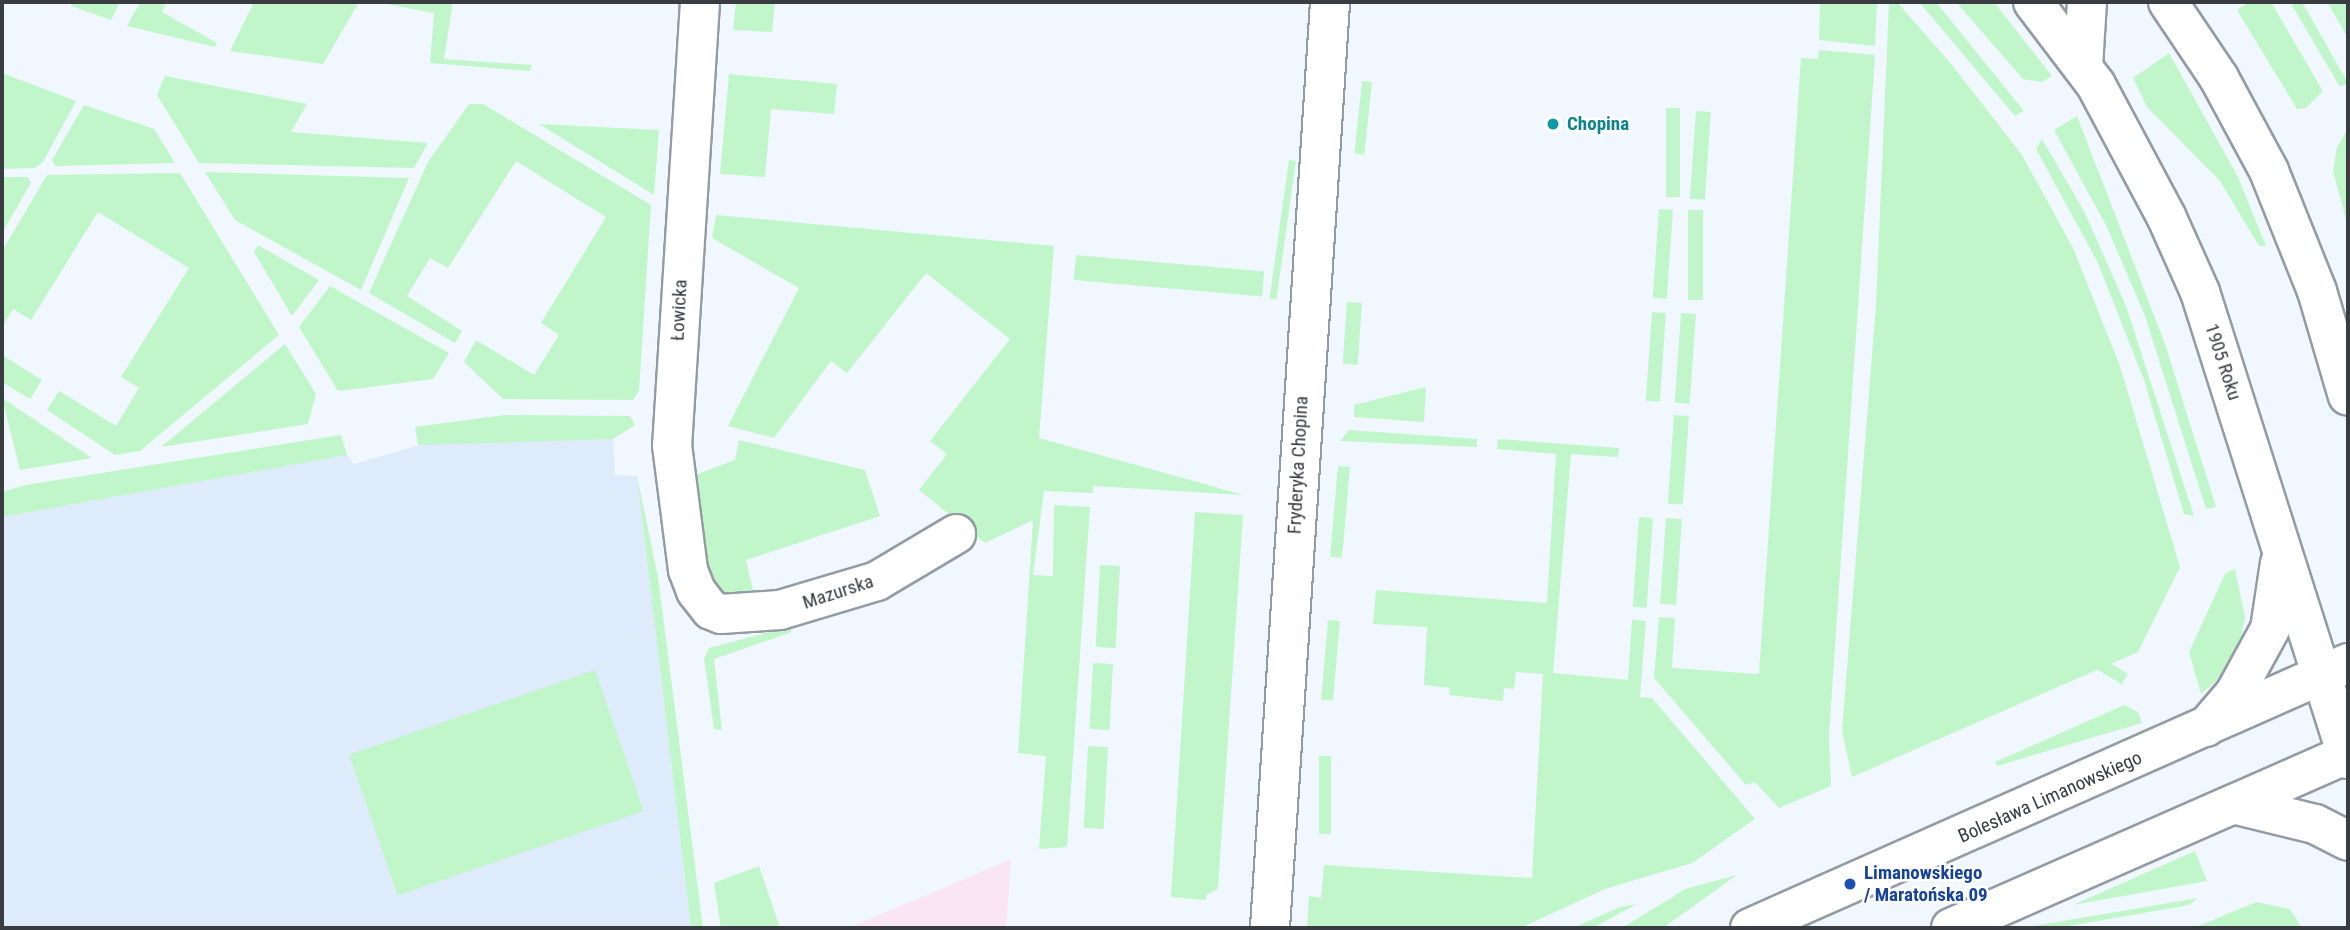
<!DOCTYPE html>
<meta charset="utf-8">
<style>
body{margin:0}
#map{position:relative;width:2350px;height:930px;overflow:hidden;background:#f0f7fe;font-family:"Roboto Condensed",sans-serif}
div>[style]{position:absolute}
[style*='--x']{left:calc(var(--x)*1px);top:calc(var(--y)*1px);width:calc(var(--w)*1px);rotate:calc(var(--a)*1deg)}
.commercial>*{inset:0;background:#fae5f4}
.built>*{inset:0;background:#ddebfa}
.green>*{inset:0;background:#c1f6ca;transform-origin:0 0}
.roads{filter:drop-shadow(2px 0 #939ba4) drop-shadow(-2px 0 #939ba4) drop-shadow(0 2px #939ba4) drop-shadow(0 -2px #939ba4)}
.street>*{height:38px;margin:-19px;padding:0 19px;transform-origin:19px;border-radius:19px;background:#fff}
.secondary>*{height:38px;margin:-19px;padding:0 19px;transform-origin:19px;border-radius:19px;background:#fff}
.primary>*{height:38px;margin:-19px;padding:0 19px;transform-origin:19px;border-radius:19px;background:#fff}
.dots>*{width:19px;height:19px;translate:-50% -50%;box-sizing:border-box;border:4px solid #fff;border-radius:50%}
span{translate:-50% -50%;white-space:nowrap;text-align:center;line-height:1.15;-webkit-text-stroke:5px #fff;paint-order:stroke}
.culture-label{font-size:19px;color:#0d838f;font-weight:700}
.left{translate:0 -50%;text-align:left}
.street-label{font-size:19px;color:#393c40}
.transit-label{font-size:19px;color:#164399;font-weight:700}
.frame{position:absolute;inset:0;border:4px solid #393c40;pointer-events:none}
</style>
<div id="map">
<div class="commercial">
<i style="clip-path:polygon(1011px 859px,1006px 928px,848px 928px,958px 882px)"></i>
</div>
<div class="built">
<i style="clip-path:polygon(613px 439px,615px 475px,637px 476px,691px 928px,2px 928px,2px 517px,347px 455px,354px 464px,427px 443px)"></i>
</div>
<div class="green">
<i style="clip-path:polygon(73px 2px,120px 2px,111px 20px,71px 6px)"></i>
<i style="clip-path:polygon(140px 2px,167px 2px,162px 12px,217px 43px,215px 47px,127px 26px)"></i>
<i style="clip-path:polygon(254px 2px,359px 2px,323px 64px,230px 51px)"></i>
<i style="clip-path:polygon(376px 2px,453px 2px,444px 59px,532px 65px,530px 71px,430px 63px,434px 13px)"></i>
<i style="clip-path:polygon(736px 2px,775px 2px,772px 32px,733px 30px)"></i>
<i style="clip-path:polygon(1820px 2px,1877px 2px,1875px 46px,1819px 40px)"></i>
<i style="clip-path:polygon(1889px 2px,1897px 2px,1952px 65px,2022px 155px,2073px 248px,2120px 366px,2180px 567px,2138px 652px,1852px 777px,1842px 731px,1876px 305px)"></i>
<i style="clip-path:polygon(1919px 2px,1936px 2px,2024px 111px,2015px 116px)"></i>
<i style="clip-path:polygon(1956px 2px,1994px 2px,2052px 76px,2042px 82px,2023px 79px)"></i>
<i style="clip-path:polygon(2249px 2px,2271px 2px,2323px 91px,2306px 108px,2297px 109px,2237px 10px)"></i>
<i style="clip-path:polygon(2290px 2px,2302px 2px,2348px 83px,2340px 87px)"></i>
<i style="clip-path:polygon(2327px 2px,2348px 2px,2348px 38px)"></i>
<i style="clip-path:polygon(1819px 50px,1875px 55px,1829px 735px,1831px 786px,1779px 808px,1755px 782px,1746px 785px,1654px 678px,1659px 617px,1675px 618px,1672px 668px,1759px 674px,1801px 58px,1818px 59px)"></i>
<i style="clip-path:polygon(2169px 53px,2238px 177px,2266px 246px,2259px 246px,2220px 181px,2147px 107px,2133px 78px)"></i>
<i style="clip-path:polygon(2px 73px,76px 101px,43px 162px,35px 168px,2px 169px)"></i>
<i style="clip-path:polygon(729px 74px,837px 84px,834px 114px,771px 109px,765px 177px,720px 174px)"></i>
<i style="clip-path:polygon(165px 76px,307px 104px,291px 132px,428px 143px,414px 168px,199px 163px,157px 95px)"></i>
<i style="left:1362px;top:81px;width:10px;height:73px;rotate:6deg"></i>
<i style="clip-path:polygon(469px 104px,483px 104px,651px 205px,639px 391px,633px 400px,503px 399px,464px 362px,476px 340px,534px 375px,559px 335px,541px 323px,606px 217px,516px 161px,448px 268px,430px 258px,407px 296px,462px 331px,455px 343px,369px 293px,428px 162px)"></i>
<i style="clip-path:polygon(84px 105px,154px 129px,175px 163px,55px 166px,52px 160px)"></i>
<i style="left:1666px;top:108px;width:14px;height:89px"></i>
<i style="left:1696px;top:111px;width:15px;height:88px;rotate:4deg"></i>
<i style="clip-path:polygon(2077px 116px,2165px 344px,2216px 507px,2206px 509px,2145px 316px,2107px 227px,2054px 130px)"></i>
<i style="clip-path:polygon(539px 124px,659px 130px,654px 195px)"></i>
<i style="clip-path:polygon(2346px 132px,2348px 138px,2348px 227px,2333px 171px,2337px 147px)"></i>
<i style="clip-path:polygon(2042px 139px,2084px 211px,2126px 306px,2194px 516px,2184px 514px,2144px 380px,2097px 261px,2036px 149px)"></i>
<i style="left:1289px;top:160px;width:7px;height:140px;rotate:8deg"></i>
<i style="clip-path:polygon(205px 172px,409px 178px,361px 290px,235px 220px)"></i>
<i style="clip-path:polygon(180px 173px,279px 335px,140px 451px,115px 455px,47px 410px,59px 391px,116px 426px,139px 388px,121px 377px,189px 268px,98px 212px,31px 320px,13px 309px,2px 327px,2px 251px,47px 175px)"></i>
<i style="clip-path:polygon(2px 177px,28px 177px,31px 183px,2px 233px)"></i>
<i style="left:1659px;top:209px;width:14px;height:89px;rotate:4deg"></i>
<i style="left:1688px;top:210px;width:15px;height:90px"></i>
<i style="clip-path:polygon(716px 215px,1054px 246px,1039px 438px,1244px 495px,1093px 486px,1093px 493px,1044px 491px,1033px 575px,1053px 576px,1054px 505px,1090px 507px,1067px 847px,1039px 849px,1046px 756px,1018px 753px,1033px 520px,985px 543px,919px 490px,947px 454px,930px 441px,1010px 339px,926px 273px,847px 373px,831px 361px,774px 438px,728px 426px,799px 288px,712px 238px)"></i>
<i style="clip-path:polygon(258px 245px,319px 280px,292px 316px,254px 252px)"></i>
<i style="left:1076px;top:255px;width:189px;height:25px;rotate:5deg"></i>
<i style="clip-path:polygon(330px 286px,449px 353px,433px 379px,338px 391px,299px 327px)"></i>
<i style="left:1347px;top:302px;width:15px;height:62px;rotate:4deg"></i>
<i style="left:1652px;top:312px;width:14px;height:89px;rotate:4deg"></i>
<i style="left:1681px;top:313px;width:15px;height:90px;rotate:4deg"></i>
<i style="clip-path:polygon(285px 344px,316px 394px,308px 424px,161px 447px)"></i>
<i style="clip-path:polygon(2px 355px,42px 380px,30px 399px,2px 382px)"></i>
<i style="clip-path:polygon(1426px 387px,1424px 422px,1354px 417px,1354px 405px)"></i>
<i style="clip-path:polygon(2px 398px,92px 458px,20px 470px)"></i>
<i style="clip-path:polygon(504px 415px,630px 416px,635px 425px,613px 439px,418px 445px,415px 427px)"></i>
<i style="left:1674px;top:415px;width:15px;height:89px;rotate:4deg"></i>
<i style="clip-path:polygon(1349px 430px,1477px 439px,1477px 447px,1340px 441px)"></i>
<i style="clip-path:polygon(341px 435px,347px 455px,2px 517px,2px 492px,26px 485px)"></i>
<i style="clip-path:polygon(1498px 439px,1619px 448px,1618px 457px,1571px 454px,1553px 673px,1628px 680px,1632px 620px,1646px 621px,1640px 697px,1652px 698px,1755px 819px,1692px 863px,1605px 889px,1520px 928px,1307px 928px,1309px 896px,1321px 898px,1324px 865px,1532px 878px,1543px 674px,1516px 672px,1514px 689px,1504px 688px,1503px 701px,1449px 695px,1450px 688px,1424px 685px,1427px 627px,1373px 624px,1376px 590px,1547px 603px,1556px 454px,1497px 449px)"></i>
<i style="clip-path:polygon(739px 440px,865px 470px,880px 516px,746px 560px,754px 594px,725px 597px,715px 589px,708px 570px,692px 476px,735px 460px)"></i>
<i style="left:1338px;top:466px;width:12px;height:91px;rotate:5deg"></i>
<i style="clip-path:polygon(637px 476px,658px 577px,703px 928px,691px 928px)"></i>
<i style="clip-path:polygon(1195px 512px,1243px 515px,1218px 889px,1206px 895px,1206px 900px,1171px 897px)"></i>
<i style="left:1639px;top:517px;width:14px;height:90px;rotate:4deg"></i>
<i style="left:1666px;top:518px;width:16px;height:86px;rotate:4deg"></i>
<i style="left:1100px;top:565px;width:20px;height:82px;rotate:3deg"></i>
<i style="clip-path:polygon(2235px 569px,2245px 617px,2239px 647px,2222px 675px,2201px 694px,2189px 652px,2225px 574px)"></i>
<i style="left:1328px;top:620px;width:12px;height:80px;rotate:5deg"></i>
<i style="clip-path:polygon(789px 627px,792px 632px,714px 659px,722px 730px,714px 729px,704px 659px,709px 648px)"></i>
<i style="left:1093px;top:663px;width:20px;height:66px;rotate:3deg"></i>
<i style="left:595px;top:670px;width:149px;height:260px;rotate:71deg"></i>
<i style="left:2128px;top:674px;width:12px;height:190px;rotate:121deg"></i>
<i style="clip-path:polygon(2124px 705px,2138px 712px,2142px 723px,1997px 766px,1995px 762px)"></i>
<i style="left:1088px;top:746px;width:20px;height:82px;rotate:3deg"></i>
<i style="left:1319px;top:756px;width:12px;height:78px"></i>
<i style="clip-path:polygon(2195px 851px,2207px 881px,2073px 905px)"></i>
<i style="clip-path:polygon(759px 866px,780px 928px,721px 928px,714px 883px)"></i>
<i style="clip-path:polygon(1737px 875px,1663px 928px,1622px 928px,1685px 889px)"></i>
<i style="clip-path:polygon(2198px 898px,2189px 905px,2058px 928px,2021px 928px)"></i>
<i style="clip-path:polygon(2256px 902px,2290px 909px,2302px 928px,2176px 928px,2201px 925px)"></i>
<i style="clip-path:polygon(1637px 904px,1592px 928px,1573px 928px,1620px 907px)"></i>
</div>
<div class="roads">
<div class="street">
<i style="--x:700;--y:2;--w:444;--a:93.6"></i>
<i style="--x:672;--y:445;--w:126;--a:82.7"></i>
<i style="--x:688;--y:570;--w:22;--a:69"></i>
<i style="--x:696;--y:591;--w:24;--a:52"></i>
<i style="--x:711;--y:610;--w:11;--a:22"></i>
<i style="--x:721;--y:614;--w:59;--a:-3.9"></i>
<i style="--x:780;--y:610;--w:101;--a:-16.6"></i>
<i style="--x:877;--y:581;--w:92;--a:-30.7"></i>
<i style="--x:1270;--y:928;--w:928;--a:-86.29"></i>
</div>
<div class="secondary">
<i style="--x:2083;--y:67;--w:65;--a:-86.5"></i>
<i style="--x:1750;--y:928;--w:654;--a:-23.9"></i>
<i style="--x:1951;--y:928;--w:433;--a:-23.7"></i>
</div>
<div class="primary">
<i style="--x:2033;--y:2;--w:104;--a:52.8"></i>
<i style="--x:2096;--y:85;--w:149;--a:61.9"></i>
<i style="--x:2166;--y:216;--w:83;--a:65.9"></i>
<i style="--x:2200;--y:292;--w:490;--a:72.4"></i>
<i style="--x:2168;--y:2;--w:92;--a:56.1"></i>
<i style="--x:2219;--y:78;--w:106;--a:61.7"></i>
<i style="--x:2269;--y:171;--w:129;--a:68.2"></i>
<i style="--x:2317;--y:291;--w:109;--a:73.6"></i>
<i style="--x:2206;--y:727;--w:45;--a:-49.5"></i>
<i style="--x:2235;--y:693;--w:73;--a:-61.3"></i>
<i style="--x:2270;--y:629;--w:67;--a:-81.4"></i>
<i style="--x:2237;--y:805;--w:80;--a:13.7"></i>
<i style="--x:2315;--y:824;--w:37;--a:27"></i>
</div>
</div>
<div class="dots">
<i style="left:1553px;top:124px;background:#0f9aa8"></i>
<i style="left:1850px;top:884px;background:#1a4fb4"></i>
</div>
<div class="culture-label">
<span class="left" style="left:1567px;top:124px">Chopina</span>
</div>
<div class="street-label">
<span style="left:679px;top:310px;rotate:-87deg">Łowicka</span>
<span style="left:2223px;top:362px;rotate:72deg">1905 Roku</span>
<span style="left:1298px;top:465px;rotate:-87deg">Fryderyka Chopina</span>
<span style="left:838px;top:592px;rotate:-18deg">Mazurska</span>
<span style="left:2050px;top:797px;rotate:-24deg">Bolesława Limanowskiego</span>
</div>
<div class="transit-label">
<span class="left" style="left:1864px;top:884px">Limanowskiego<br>/ Maratońska 09</span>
</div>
<div class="frame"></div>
</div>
